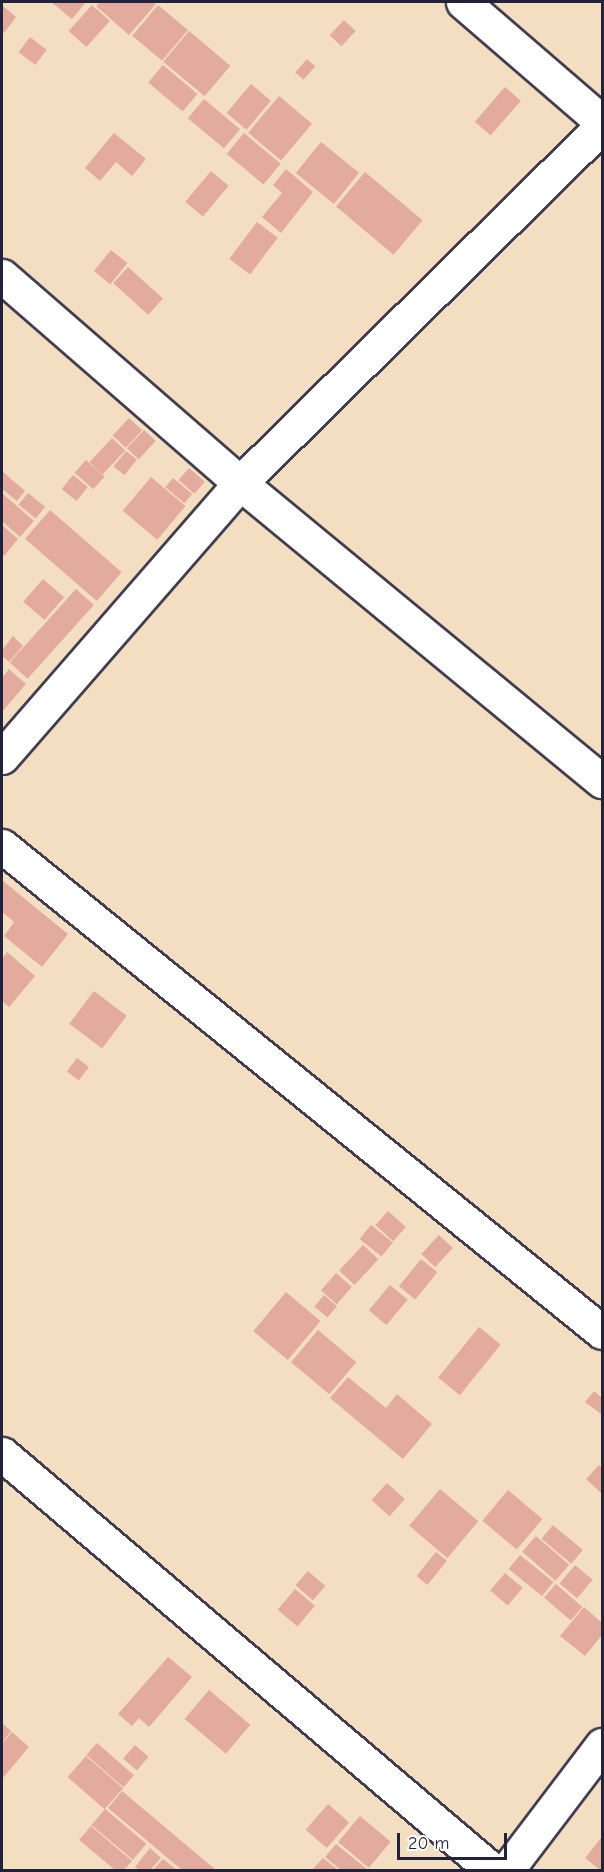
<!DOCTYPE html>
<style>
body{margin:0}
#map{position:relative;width:604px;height:1872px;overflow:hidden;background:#f4dec1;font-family:"Comic Neue",sans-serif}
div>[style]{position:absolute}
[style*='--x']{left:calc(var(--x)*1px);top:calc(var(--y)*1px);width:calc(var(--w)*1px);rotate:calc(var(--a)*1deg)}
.building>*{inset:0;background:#e3aa9e;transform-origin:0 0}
.roads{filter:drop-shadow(2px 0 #423e4f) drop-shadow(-2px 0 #423e4f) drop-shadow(0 2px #423e4f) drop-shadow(0 -2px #423e4f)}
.street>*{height:33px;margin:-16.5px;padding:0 16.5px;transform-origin:16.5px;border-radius:16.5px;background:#fff}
span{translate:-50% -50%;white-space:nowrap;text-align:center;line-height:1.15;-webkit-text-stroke:6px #fff;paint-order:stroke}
.frame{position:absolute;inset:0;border:3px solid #22223b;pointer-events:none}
.scale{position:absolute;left:397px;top:1833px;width:110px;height:27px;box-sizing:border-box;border:3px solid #22223b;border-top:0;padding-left:8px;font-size:18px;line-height:21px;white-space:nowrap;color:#22223b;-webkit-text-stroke:4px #fff;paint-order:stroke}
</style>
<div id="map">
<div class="building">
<i style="clip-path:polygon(51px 2px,86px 2px,72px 19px)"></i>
<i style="clip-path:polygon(100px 2px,153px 2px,156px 4px,129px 35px,96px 6px)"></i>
<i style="clip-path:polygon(2px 5px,16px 17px,4px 33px,2px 31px)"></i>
<i style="left:92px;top:5px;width:24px;height:35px;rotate:42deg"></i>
<i style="left:158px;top:5px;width:39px;height:40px;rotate:40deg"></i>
<i style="left:344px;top:20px;width:16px;height:21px;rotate:43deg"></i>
<i style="left:189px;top:31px;width:54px;height:40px;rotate:40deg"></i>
<i style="left:30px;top:37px;width:21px;height:19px;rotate:37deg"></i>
<i style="left:307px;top:59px;width:11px;height:18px;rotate:41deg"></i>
<i style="left:163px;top:65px;width:45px;height:23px;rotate:40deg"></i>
<i style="left:251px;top:84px;width:26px;height:38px;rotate:40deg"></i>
<i style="left:505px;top:87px;width:21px;height:46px;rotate:41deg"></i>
<i style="left:279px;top:96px;width:43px;height:48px;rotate:40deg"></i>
<i style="left:204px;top:99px;width:47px;height:25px;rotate:40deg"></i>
<i style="clip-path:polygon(114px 133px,146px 159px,132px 176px,116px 162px,100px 181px,85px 168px)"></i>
<i style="left:244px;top:133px;width:48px;height:27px;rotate:40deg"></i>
<i style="left:321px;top:142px;width:49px;height:40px;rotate:39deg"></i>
<i style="clip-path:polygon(286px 169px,313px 192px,281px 233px,262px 217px,282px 193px,273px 185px)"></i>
<i style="left:211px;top:171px;width:23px;height:40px;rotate:40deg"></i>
<i style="left:365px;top:172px;width:75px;height:45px;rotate:40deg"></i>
<i style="left:257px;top:222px;width:26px;height:46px;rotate:37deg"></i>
<i style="left:111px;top:250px;width:21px;height:27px;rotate:39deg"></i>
<i style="left:128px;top:267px;width:47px;height:22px;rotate:42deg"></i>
<i style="left:129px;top:418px;width:18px;height:24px;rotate:43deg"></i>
<i style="left:144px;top:430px;width:16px;height:25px;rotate:43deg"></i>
<i style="left:112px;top:438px;width:18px;height:33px;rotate:43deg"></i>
<i style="left:126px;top:451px;width:14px;height:20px;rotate:39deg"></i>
<i style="left:86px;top:460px;width:25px;height:17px;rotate:42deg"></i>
<i style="left:189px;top:468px;width:21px;height:16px;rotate:41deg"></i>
<i style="clip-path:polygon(2px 471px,25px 491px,17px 501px,2px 489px)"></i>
<i style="left:73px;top:475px;width:19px;height:18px;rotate:39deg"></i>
<i style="left:151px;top:477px;width:45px;height:44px;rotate:40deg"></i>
<i style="left:173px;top:478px;width:25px;height:12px;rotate:40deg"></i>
<i style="left:28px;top:493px;width:22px;height:15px;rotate:39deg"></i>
<i style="clip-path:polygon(3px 494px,34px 521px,20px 537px,2px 521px)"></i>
<i style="left:50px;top:510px;width:95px;height:38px;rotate:41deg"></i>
<i style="clip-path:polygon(2px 525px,18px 539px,4px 556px,2px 554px)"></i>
<i style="left:43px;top:579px;width:28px;height:30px;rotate:41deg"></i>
<i style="left:76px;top:589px;width:24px;height:99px;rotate:42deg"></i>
<i style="clip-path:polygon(13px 636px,23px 646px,9px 662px,2px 656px,2px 650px)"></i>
<i style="clip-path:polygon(9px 669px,26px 684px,2px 712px,2px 678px)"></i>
<i style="clip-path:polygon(3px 881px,68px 934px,42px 967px,4px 936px,14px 922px,2px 912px)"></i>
<i style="clip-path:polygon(7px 952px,35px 976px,9px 1007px,2px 1001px,2px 959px)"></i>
<i style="left:94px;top:991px;width:41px;height:41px;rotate:37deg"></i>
<i style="left:77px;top:1058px;width:15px;height:17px;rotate:37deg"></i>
<i style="left:388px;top:1211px;width:24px;height:19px;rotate:42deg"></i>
<i style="left:371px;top:1225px;width:28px;height:18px;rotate:39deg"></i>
<i style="left:439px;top:1235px;width:19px;height:26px;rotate:43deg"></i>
<i style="left:363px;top:1245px;width:21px;height:35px;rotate:43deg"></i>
<i style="left:421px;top:1259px;width:21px;height:35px;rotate:39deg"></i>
<i style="left:336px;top:1273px;width:21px;height:23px;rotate:41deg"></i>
<i style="left:390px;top:1285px;width:23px;height:33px;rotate:40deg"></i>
<i style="left:286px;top:1292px;width:45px;height:51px;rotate:40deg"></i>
<i style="left:324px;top:1295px;width:17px;height:15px;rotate:40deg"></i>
<i style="left:479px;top:1327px;width:28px;height:65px;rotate:39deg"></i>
<i style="left:318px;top:1330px;width:50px;height:42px;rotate:40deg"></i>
<i style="clip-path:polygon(348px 1377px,386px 1408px,397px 1394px,432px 1424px,403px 1459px,330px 1398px)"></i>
<i style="clip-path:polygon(594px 1391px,602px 1398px,601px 1414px,585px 1402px)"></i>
<i style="clip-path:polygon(599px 1465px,602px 1468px,602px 1494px,586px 1479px)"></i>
<i style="left:387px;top:1483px;width:24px;height:23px;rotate:42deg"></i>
<i style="left:440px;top:1489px;width:50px;height:48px;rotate:40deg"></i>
<i style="left:508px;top:1490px;width:45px;height:40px;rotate:40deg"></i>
<i style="left:553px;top:1525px;width:39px;height:18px;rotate:40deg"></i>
<i style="left:536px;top:1536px;width:44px;height:21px;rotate:41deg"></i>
<i style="left:436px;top:1552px;width:14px;height:31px;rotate:39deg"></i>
<i style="left:520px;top:1555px;width:43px;height:18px;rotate:39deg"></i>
<i style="left:575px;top:1565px;width:23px;height:24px;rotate:40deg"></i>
<i style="left:308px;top:1571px;width:23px;height:19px;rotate:41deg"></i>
<i style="left:505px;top:1573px;width:23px;height:23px;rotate:40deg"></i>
<i style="left:556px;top:1584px;width:35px;height:18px;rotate:41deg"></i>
<i style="left:295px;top:1589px;width:26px;height:27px;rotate:40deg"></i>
<i style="clip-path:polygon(584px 1607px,602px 1623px,602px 1635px,585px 1656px,560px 1636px)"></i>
<i style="clip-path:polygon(168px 1657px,192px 1677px,149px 1727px,139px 1718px,132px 1726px,118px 1714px)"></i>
<i style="left:209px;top:1690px;width:54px;height:38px;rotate:40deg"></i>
<i style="clip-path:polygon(2px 1723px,11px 1731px,2px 1743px)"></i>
<i style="clip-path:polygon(12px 1732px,29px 1747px,2px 1779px,2px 1744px)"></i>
<i style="left:97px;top:1743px;width:49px;height:16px;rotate:41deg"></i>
<i style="left:135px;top:1745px;width:18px;height:18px;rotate:41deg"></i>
<i style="left:86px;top:1756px;width:49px;height:28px;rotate:41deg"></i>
<i style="clip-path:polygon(122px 1791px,216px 1870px,182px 1870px,108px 1808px)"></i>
<i style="left:328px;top:1804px;width:28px;height:34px;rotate:41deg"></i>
<i style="left:105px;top:1809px;width:54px;height:21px;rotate:40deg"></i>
<i style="left:360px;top:1816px;width:40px;height:34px;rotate:40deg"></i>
<i style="clip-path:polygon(91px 1826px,132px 1861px,124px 1870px,115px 1870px,79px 1840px)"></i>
<i style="clip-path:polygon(602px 1837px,602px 1867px,600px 1870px,585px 1858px)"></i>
<i style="clip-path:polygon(336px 1844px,368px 1870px,341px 1870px,325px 1857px)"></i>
<i style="clip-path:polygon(150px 1848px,161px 1858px,150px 1870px,140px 1870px,135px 1867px)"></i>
<i style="clip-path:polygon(323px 1858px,338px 1870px,312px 1870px)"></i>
<i style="clip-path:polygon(163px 1859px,177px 1870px,153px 1870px)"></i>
</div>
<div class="roads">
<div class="street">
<i style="--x:463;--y:2;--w:184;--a:40.8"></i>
<i style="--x:2;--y:276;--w:315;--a:41"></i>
<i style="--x:240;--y:483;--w:469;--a:39.5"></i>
<i style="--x:2;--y:757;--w:363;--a:-49"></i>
<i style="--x:240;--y:483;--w:508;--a:-44.6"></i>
<i style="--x:2;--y:846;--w:772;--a:39.01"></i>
<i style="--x:2;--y:1454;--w:643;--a:40.33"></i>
<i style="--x:507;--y:1870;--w:157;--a:-52.8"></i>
</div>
</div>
<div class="frame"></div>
<div class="scale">20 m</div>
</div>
